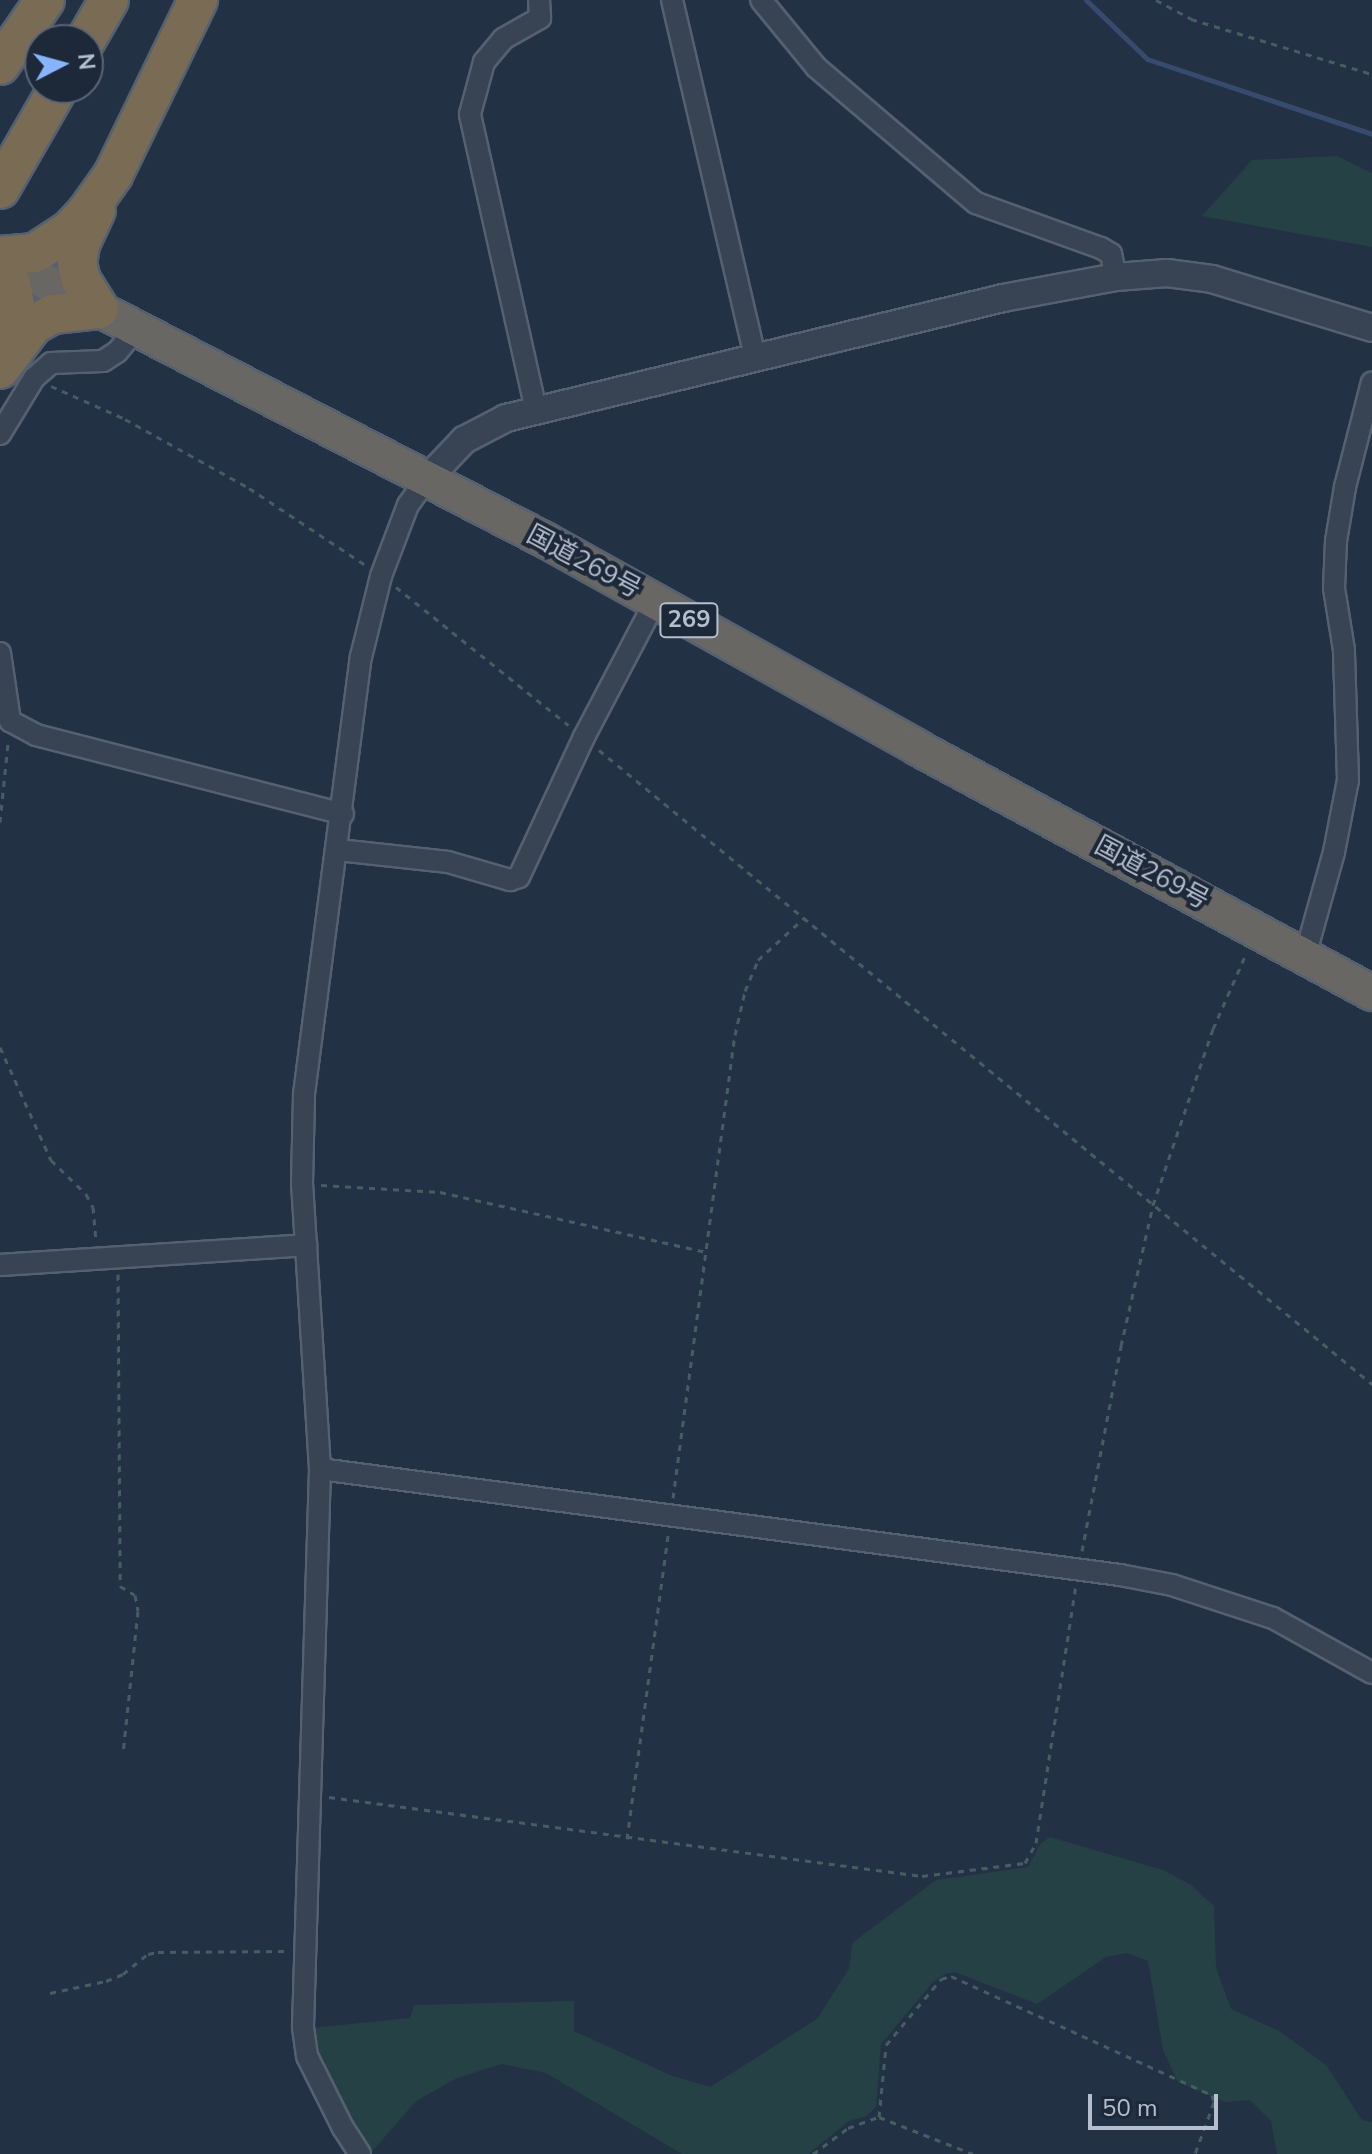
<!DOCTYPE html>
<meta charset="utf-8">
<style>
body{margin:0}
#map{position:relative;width:1372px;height:2154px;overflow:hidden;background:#233144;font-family:"Nunito Sans","Noto Sans JP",sans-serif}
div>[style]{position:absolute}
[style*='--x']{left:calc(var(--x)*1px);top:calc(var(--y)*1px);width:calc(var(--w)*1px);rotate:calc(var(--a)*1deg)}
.green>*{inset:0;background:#264145}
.stream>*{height:5px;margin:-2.5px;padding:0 2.5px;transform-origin:2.5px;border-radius:2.5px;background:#364b6d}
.path>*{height:3px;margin-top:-1.5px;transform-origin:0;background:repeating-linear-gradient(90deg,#445e61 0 6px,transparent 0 12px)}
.roads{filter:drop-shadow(2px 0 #566170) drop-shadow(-2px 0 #566170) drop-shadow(0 2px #566170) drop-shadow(0 -2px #566170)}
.minor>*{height:20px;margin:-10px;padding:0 10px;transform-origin:10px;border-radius:10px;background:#384353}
.tertiary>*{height:26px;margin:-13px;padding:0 13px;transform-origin:13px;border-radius:13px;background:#384353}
.trunk>*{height:34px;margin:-17px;padding:0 17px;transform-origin:17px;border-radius:17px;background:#686764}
.motorway>*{height:38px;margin:-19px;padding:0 19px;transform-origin:19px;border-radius:19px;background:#7a6c54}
span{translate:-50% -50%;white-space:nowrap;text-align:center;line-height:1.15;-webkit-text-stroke:8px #1d2839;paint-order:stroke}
.shield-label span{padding:2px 6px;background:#1d2839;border:2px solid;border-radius:6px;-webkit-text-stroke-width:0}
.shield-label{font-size:24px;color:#b5becd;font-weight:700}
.street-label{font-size:26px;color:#b5becd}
.north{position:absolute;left:24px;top:24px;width:80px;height:80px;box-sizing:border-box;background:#1d2839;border:2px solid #5a6474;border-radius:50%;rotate:84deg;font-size:22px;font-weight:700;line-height:32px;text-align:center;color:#b5becd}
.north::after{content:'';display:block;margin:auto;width:28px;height:36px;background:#88b4ff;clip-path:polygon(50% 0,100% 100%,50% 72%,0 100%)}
.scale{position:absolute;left:1088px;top:2094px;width:130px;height:36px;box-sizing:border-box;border:4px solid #b5becd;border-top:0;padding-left:10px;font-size:24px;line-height:28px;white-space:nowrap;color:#b5becd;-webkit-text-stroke:6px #1d2839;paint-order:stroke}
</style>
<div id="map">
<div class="green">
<i style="clip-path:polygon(1337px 156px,1372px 173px,1372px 247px,1202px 216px,1252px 160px)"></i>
<i style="clip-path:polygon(1050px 1837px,1163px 1870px,1191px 1885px,1214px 1906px,1216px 1968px,1231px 2009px,1279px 2031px,1326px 2065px,1362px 2120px,1372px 2122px,1372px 2154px,1277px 2154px,1271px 2121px,1250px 2100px,1225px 2102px,1178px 2082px,1163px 2050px,1148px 1961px,1127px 1953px,1106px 1957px,1037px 2004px,955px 1972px,945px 1974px,933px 1982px,881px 2044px,876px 2107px,866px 2116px,849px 2121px,808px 2154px,682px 2154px,546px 2073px,502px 2064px,457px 2078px,416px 2101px,370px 2154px,316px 2060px,312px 2028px,410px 2018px,414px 2005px,574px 2001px,574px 2031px,670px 2075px,710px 2087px,817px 2019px,849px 1969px,852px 1943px,936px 1880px,1028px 1867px,1041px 1843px)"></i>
</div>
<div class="stream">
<i style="--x:1086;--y:0;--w:85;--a:44"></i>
<i style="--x:1147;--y:59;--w:237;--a:18.4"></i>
</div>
<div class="path">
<i style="--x:1156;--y:0;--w:40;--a:28"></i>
<i style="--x:1191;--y:19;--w:189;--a:16.9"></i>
<i style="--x:51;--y:386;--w:81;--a:24"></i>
<i style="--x:125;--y:419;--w:142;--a:29.1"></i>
<i style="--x:249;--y:488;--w:141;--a:33.5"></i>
<i style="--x:396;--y:587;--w:221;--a:38.7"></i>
<i style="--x:599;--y:750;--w:1000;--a:39.36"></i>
<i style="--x:0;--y:822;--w:79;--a:-84.2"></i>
<i style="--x:0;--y:1047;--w:124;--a:65.7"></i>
<i style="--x:51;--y:1160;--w:49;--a:44.2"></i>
<i style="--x:86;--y:1194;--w:15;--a:62"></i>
<i style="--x:93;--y:1207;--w:34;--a:85"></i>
<i style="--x:321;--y:1185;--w:119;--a:3.4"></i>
<i style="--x:440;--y:1192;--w:274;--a:12.7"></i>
<i style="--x:118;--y:1274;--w:312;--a:89.6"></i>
<i style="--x:120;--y:1586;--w:17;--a:31"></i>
<i style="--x:135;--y:1595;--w:16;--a:79"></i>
<i style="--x:138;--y:1611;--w:143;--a:96"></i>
<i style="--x:673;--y:1498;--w:467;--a:-82.4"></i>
<i style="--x:735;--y:1035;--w:45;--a:-77.2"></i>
<i style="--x:745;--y:991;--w:34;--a:-67"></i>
<i style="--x:758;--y:960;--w:62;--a:-42.4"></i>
<i style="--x:1082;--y:1551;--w:209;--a:-79.2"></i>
<i style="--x:1121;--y:1346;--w:145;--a:-77.2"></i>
<i style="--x:1153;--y:1205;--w:186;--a:-71.2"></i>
<i style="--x:1213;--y:1029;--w:82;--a:-66.3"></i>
<i style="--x:329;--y:1797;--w:598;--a:7.59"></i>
<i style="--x:922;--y:1876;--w:104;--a:-7.2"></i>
<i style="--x:1025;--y:1863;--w:23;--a:-61"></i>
<i style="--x:1036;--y:1843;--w:260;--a:-81.2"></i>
<i style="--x:627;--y:1839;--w:308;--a:-82.3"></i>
<i style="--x:50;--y:1993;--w:57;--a:-12.1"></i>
<i style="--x:106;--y:1981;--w:18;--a:-22"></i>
<i style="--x:123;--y:1974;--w:32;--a:-39"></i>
<i style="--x:148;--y:1954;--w:10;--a:-11"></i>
<i style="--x:158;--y:1952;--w:130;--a:-0.4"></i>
<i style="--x:879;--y:2117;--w:72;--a:-84.4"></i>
<i style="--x:886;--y:2045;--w:86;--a:-50.2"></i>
<i style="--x:941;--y:1979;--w:10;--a:-17"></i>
<i style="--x:951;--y:1976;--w:287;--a:24.5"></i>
<i style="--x:1212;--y:2095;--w:7;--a:74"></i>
<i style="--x:1214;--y:2102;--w:55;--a:110.1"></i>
<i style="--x:813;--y:2154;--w:44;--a:-36.6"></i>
<i style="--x:848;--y:2128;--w:33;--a:-20"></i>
<i style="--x:879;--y:2117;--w:101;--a:21.5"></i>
</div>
<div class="roads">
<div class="minor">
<i style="--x:672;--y:0;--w:367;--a:76.9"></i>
<i style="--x:761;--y:0;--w:87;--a:50.6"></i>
<i style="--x:816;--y:67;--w:210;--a:40.4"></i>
<i style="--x:976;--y:203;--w:133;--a:19.8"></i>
<i style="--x:1101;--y:248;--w:12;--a:31"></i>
<i style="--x:1111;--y:254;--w:24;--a:78"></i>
<i style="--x:536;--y:410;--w:303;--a:-102.6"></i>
<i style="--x:470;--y:114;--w:54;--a:-74.9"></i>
<i style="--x:484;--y:62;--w:30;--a:-50"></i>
<i style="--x:503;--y:39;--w:43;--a:-29.6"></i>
<i style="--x:540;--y:18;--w:18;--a:-93"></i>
<i style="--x:0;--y:434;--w:66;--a:-58.7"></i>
<i style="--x:34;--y:378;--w:23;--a:-41"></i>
<i style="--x:51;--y:363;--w:52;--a:-2.2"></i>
<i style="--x:103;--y:361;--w:17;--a:-33"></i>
<i style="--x:117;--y:352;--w:33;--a:-50"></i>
<i style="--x:0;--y:653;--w:69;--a:81.6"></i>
<i style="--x:10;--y:721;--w:30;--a:28"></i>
<i style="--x:36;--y:735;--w:317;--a:14.4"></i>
<i style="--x:338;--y:850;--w:111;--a:6.2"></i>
<i style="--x:448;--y:862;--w:65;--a:16.2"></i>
<i style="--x:510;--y:880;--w:9;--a:-18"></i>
<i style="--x:519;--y:877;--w:154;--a:-65.1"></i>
<i style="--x:584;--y:737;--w:155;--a:-62.3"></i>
<i style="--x:1305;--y:956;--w:108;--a:-74.4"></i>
<i style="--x:1334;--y:852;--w:73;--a:-79"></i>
<i style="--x:1348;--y:780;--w:130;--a:-91.8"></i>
<i style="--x:1344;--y:650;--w:63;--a:-99.2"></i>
<i style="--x:1334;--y:588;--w:47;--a:-87.6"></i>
<i style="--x:1336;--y:541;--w:55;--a:-80.5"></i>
<i style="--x:1345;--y:487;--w:108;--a:-75.6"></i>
<i style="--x:0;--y:1265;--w:307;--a:-3.7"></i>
<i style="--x:320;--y:1469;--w:807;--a:7.55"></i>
<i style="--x:1120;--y:1575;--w:53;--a:10.9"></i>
<i style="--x:1172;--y:1585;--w:106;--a:18.1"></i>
<i style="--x:1273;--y:1618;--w:113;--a:29.1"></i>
<i style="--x:360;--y:2154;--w:31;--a:-123"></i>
<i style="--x:343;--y:2128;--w:80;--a:-116.6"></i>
<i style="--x:307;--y:2056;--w:30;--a:-98"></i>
<i style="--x:303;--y:2026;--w:557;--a:-88.25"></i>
<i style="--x:320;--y:1469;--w:286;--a:-93.6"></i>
<i style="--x:302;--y:1184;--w:90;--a:-88.7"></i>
<i style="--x:304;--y:1094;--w:441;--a:-82.6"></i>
<i style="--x:361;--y:657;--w:83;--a:-76.1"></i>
<i style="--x:381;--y:576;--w:76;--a:-69.2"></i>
<i style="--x:408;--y:505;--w:32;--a:-54"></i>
</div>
<div class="tertiary">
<i style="--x:427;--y:479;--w:54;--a:-46.5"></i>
<i style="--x:464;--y:440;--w:47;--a:-27.6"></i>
<i style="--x:506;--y:418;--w:511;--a:-13.57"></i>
<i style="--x:1003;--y:298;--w:115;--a:-10.5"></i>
<i style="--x:1116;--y:277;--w:51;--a:-4.5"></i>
<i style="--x:1167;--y:273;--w:45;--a:7.6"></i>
<i style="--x:1212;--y:279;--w:167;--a:17"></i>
</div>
<div class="trunk">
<i style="--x:0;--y:258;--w:614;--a:27.36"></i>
<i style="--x:545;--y:540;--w:427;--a:29.1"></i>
<i style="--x:918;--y:748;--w:516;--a:28.35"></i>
</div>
<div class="motorway">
<i style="--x:86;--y:40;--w:46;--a:-60.1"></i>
<i style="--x:0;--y:65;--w:79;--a:-55.3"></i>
<i style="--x:0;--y:189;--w:116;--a:-60.1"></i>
<i style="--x:96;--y:210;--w:38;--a:115"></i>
<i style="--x:80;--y:245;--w:18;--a:99"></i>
<i style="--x:77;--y:263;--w:17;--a:77"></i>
<i style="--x:81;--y:280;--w:34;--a:58"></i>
<i style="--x:0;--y:256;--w:35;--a:-5"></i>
<i style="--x:35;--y:253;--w:42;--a:-33.3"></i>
<i style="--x:70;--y:230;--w:23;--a:-47"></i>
<i style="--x:86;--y:213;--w:47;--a:-54.6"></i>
<i style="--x:113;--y:175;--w:195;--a:-64.1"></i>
<i style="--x:0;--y:261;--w:25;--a:64"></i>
<i style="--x:11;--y:284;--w:25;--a:79"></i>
<i style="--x:16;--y:309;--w:37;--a:92"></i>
<i style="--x:0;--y:369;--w:55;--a:-53.1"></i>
<i style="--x:33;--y:325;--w:23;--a:-29"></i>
<i style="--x:53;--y:314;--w:46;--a:-6.2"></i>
</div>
</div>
<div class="shield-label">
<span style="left:689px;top:620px">269</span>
</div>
<div class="street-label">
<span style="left:584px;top:562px;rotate:28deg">国道269号</span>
<span style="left:1152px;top:873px;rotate:28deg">国道269号</span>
</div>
<div class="north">N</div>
<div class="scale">50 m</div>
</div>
